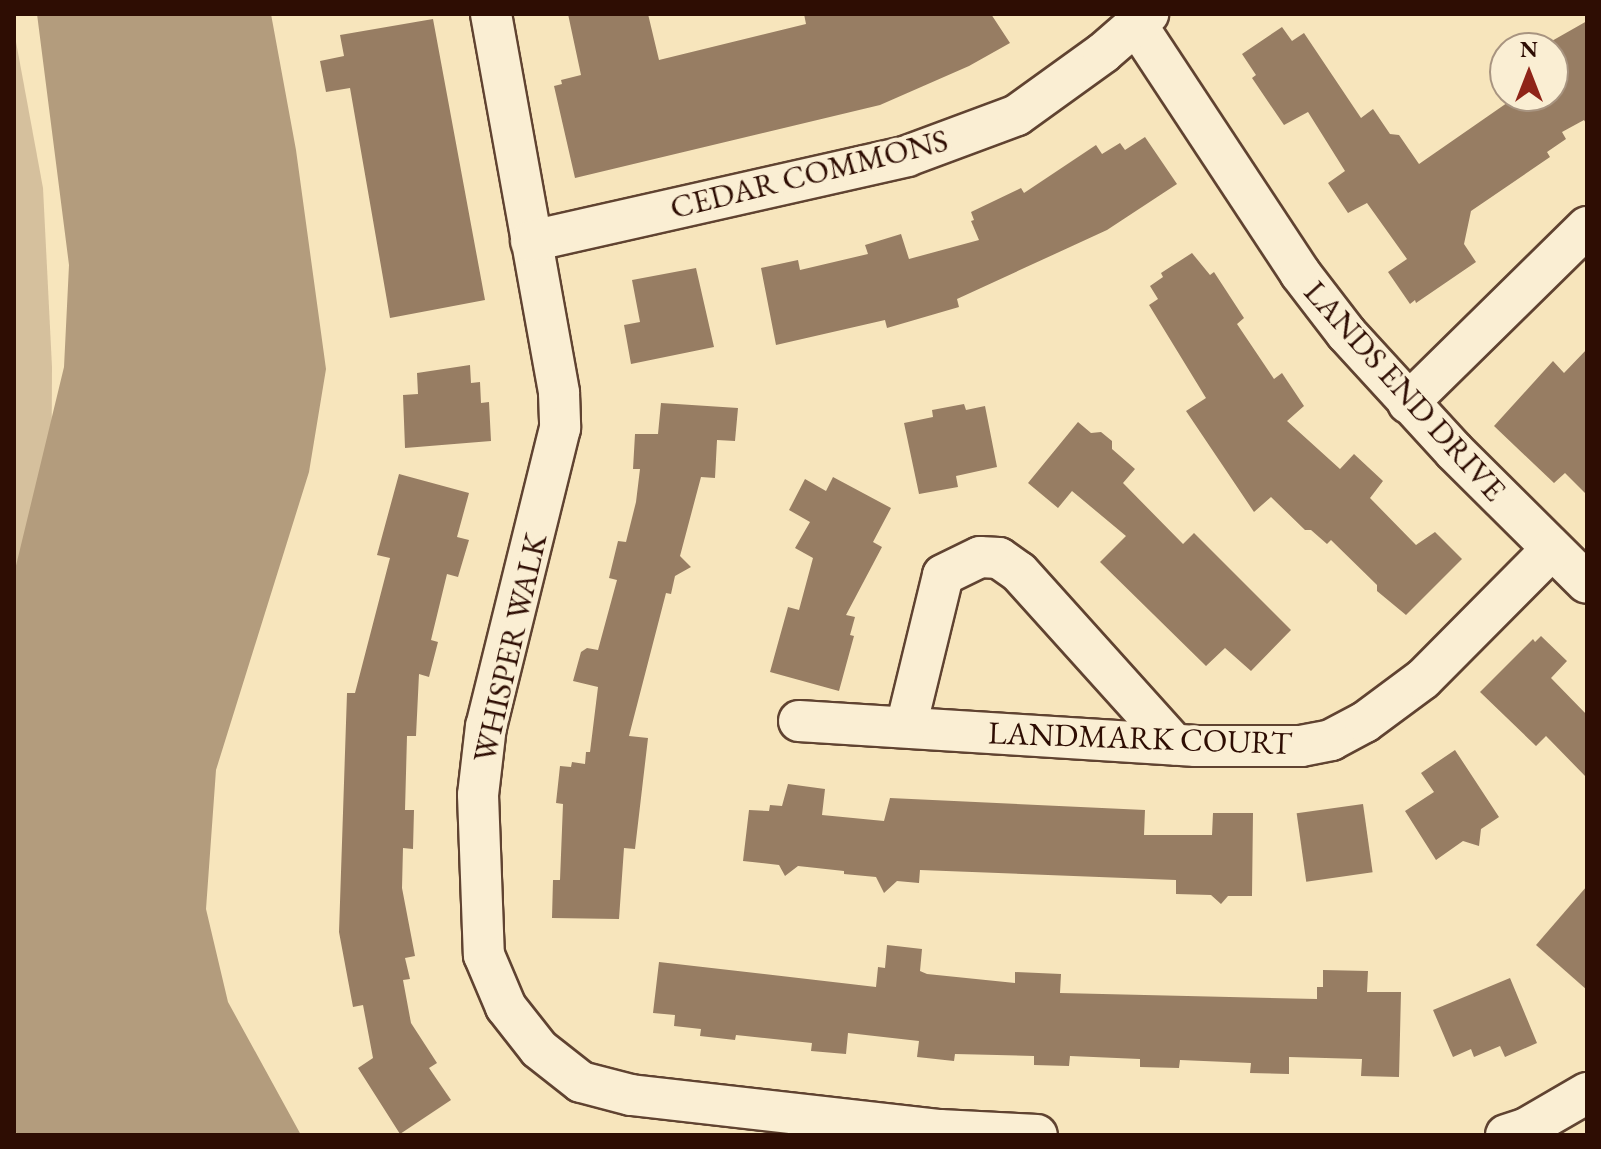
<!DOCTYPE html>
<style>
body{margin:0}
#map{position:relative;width:1601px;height:1149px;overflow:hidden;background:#f7e5bc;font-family:"EB Garamond",serif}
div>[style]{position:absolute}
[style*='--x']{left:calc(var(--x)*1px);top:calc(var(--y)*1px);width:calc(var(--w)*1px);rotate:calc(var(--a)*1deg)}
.green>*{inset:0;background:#d5c09d}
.water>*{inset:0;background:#b39c7d}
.building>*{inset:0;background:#977d63;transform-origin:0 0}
.roads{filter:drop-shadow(2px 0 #604331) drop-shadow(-2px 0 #604331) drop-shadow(0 2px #604331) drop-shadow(0 -2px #604331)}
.minor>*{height:40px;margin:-20px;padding:0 20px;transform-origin:20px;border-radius:20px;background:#faeed3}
span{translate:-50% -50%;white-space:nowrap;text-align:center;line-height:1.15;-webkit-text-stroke:8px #faeed3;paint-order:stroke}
.street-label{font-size:32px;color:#2e0d03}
.frame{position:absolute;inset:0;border:16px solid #2e0d03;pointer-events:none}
.north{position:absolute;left:1489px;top:32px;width:80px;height:80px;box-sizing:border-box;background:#faeed3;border:2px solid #a89480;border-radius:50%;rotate:0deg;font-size:22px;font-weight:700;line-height:32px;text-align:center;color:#2e0d03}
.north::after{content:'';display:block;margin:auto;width:28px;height:36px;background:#8f2418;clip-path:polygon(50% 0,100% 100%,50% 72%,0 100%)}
</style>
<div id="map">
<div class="green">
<i style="clip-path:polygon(14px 31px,43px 188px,52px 367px,48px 1135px,14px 1135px)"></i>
</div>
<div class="water">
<i style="clip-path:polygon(37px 14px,271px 14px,296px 150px,326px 369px,309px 472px,216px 770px,206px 909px,228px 1002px,301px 1135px,18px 1135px,14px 1129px,14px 574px,64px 367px,69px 265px)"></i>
</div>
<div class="building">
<i style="clip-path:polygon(568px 14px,648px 14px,659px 60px,806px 24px,804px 14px,991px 14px,1010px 43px,969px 66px,880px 105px,575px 178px,554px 86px,562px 84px,561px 80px,581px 75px)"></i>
<i style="clip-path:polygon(433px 19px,485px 300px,390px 318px,350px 88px,326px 92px,320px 61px,344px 56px,340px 35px)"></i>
<i style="clip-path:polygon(1587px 21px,1587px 125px,1584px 120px,1562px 132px,1566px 139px,1547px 152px,1550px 157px,1471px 211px,1464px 244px,1476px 262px,1416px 303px,1415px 300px,1410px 304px,1388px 272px,1407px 259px,1367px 203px,1348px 213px,1328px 183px,1345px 171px,1308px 112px,1284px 125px,1252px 78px,1256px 75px,1242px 54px,1282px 27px,1292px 41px,1304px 33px,1361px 118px,1373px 109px,1390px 134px,1399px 135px,1419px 164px,1517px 96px,1553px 96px,1553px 48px,1543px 46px)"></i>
<i style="clip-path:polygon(1145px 137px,1177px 184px,1107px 230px,957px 299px,959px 307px,887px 328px,885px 320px,776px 345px,761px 268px,798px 260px,800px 270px,868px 254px,865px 245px,901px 234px,909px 259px,979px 240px,971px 221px,974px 220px,971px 212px,1021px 188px,1024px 193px,1096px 145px,1102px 154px,1120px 143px,1125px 150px)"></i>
<i style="clip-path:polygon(1192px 253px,1210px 275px,1214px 272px,1244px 318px,1237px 324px,1274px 379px,1282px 373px,1304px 406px,1287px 421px,1340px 469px,1354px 454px,1383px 481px,1370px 498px,1416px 545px,1435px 532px,1462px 559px,1406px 615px,1377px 591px,1377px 585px,1331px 540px,1327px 544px,1311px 530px,1305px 530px,1271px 497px,1254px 512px,1186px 411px,1206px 398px,1149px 305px,1158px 299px,1150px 286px,1163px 277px,1161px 273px)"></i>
<i style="clip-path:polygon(696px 268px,714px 347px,631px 364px,624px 325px,640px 322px,632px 280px)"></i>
<i style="clip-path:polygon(1587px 349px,1587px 495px,1565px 473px,1554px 483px,1494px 426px,1553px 361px,1564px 373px)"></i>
<i style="clip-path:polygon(470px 365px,471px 383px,480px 382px,481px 403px,489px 402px,491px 441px,405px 448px,403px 395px,418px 394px,417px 373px)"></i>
<i style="clip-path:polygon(661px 403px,738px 408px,735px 441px,717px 440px,715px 478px,701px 477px,680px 556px,691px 567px,675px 576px,671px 594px,666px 593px,629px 736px,648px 738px,635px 849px,624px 848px,619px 919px,552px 918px,553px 880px,560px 880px,563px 804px,556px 803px,560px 766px,571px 767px,572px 762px,585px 764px,586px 752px,590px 752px,598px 687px,573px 681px,581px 652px,587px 648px,598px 650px,617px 580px,609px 578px,618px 541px,626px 542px,636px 502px,640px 469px,633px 469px,635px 434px,658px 434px)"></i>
<i style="clip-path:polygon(964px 404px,966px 410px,985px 406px,997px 467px,956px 476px,958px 487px,919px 494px,904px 423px,933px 417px,932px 410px)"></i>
<i style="clip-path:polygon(1078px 422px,1091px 433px,1101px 432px,1112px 441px,1112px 449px,1135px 469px,1123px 483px,1183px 544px,1194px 533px,1291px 630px,1251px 671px,1225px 648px,1206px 666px,1100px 562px,1126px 536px,1072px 491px,1058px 508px,1028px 483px)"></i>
<i style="clip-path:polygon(399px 474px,469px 493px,457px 537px,469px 540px,458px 577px,447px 574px,431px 640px,438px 642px,429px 677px,419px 674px,416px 736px,407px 736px,405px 810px,414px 810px,413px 849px,403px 848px,402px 888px,415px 956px,405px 958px,410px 979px,403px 980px,411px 1023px,437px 1063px,429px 1068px,451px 1100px,400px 1134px,358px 1068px,373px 1058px,363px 1005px,353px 1007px,339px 932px,347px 693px,355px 693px,390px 558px,377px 555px)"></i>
<i style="clip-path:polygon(833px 477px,891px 508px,873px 542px,882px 547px,846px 615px,855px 617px,850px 635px,854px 636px,839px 691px,770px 672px,788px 607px,799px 610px,813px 558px,795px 548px,810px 522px,789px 510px,805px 479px,826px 491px)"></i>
<i style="clip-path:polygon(1541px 636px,1567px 661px,1551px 678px,1587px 715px,1587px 778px,1546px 736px,1536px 746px,1480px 692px,1533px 639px,1535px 642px)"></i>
<i style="clip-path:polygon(1455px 750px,1499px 817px,1481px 829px,1479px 846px,1463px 841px,1436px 860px,1405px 811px,1434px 792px,1421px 773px)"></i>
<i style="clip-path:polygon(788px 784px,825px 789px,822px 815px,884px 821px,890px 798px,1145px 810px,1144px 835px,1212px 835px,1213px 813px,1253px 813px,1252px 896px,1228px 896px,1221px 904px,1211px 895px,1176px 894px,1176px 880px,920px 870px,919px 883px,897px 881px,884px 893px,876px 877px,844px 874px,844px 871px,798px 866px,785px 876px,779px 865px,743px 861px,749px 810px,769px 811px,770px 805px,782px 806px)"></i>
<i style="left:1363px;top:804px;width:69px;height:67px;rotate:82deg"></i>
<i style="clip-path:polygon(1587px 886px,1587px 990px,1536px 945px)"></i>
<i style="clip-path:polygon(887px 945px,922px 949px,920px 971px,927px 974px,1015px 983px,1015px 972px,1061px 974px,1060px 993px,1317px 999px,1317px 987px,1323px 987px,1323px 970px,1368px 971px,1367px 992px,1401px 992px,1399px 1077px,1361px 1076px,1362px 1059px,1289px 1057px,1289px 1074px,1250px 1073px,1251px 1063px,1180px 1060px,1179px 1068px,1140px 1067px,1140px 1059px,1070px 1056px,1069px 1066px,1034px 1065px,1034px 1056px,955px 1054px,954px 1061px,917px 1057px,919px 1041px,848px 1033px,846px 1054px,811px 1051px,812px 1043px,736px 1035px,735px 1040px,700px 1036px,701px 1029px,674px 1026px,675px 1015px,653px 1013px,659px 962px,876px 987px,878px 967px,885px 968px)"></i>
<i style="clip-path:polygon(1510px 978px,1537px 1043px,1505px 1057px,1500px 1046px,1474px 1057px,1471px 1049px,1453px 1057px,1433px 1010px)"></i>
</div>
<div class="roads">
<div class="minor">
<i style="--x:491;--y:14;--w:385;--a:79.8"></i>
<i style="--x:559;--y:393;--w:35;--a:88"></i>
<i style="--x:560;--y:428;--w:307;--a:103.9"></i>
<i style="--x:486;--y:726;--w:69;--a:96.6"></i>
<i style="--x:478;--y:795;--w:160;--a:87.9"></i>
<i style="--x:484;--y:955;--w:56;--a:67.1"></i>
<i style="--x:506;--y:1007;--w:53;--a:51.8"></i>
<i style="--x:539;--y:1049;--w:53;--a:38.2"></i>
<i style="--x:581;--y:1082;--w:52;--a:14.6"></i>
<i style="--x:631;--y:1095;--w:311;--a:6.5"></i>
<i style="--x:940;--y:1130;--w:97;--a:3"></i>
<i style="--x:1136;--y:24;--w:298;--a:56.6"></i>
<i style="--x:1300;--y:273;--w:76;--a:52.5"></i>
<i style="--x:1346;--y:333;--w:160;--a:47.5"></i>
<i style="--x:1454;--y:451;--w:187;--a:44.8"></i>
<i style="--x:531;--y:241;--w:385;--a:-12.7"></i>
<i style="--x:907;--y:156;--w:117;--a:-20.4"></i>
<i style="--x:1017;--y:115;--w:106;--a:-35.8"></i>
<i style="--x:1103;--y:53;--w:60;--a:-40.9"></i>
<i style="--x:1408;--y:403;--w:251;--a:-44.5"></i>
<i style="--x:799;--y:721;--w:398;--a:3.6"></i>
<i style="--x:1196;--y:746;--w:105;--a:0"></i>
<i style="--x:1301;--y:746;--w:31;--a:-11"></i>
<i style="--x:1331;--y:740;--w:38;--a:-28"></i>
<i style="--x:1365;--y:722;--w:72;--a:-36.6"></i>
<i style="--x:1423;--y:679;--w:183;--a:-45.2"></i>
<i style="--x:906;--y:727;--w:156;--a:-76.3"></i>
<i style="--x:943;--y:575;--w:41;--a:-25.9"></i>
<i style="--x:980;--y:557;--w:19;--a:3"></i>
<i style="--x:999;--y:558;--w:24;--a:35"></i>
<i style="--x:1019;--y:572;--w:232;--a:48"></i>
<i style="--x:1506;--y:1135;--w:20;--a:-18"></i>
<i style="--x:1525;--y:1129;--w:72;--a:-30.1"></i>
</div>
</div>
<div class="street-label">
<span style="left:809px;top:174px;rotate:-14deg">CEDAR COMMONS</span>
<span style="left:1405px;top:391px;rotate:48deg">LANDS END DRIVE</span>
<span style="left:510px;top:648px;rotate:-77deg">WHISPER WALK</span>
<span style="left:1140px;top:738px;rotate:2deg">LANDMARK COURT</span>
</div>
<div class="frame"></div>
<div class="north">N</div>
</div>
